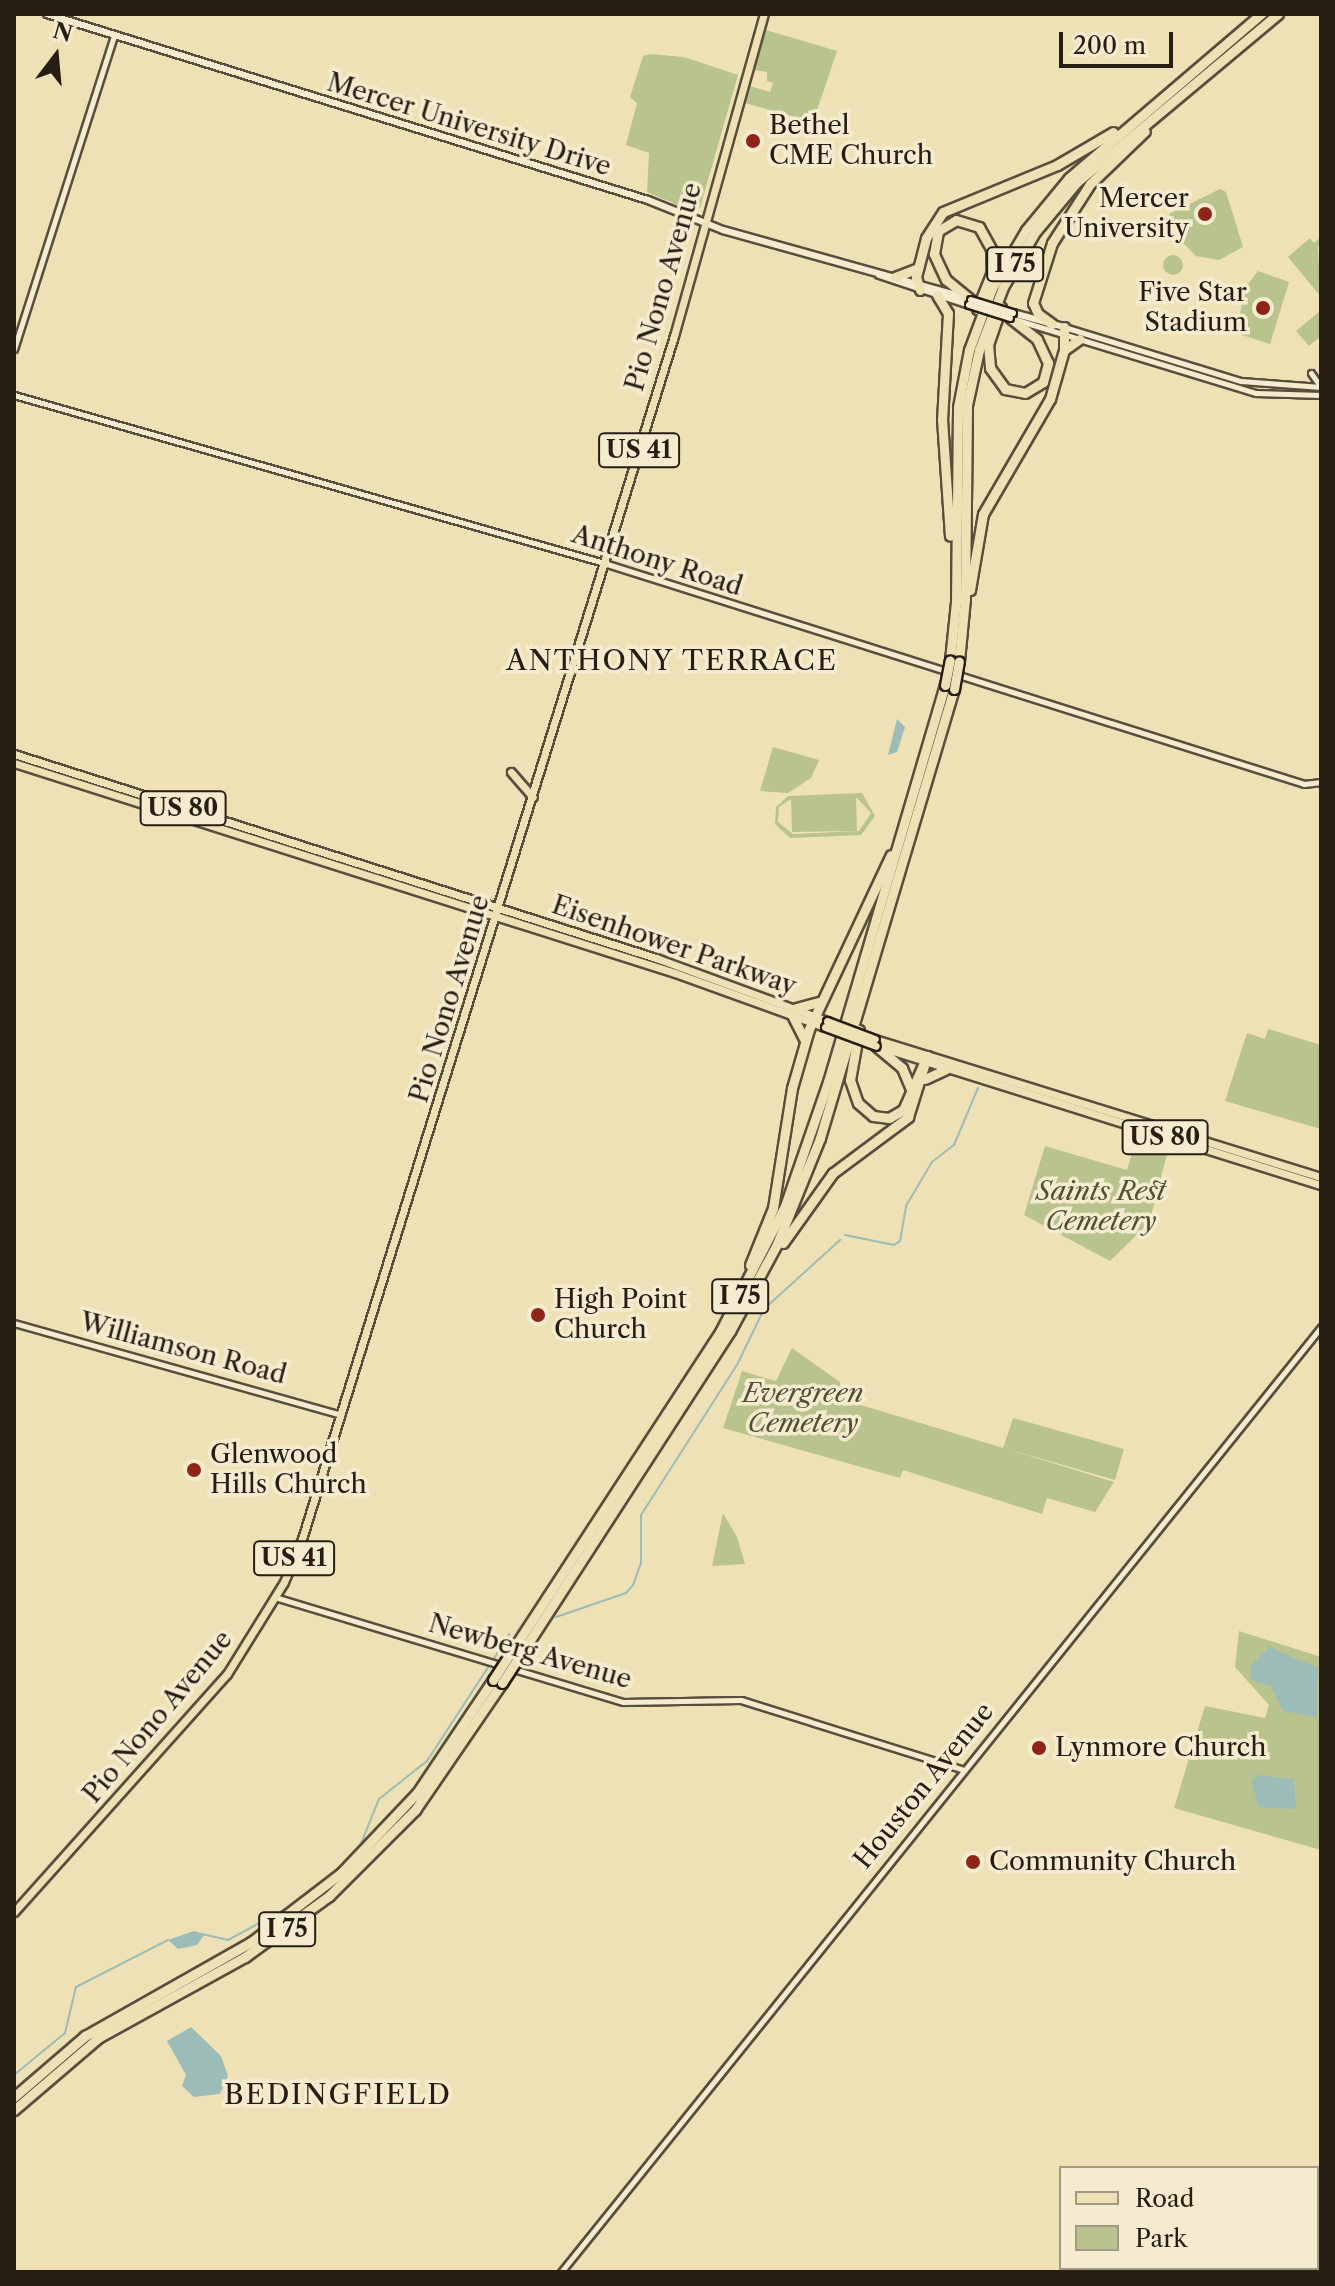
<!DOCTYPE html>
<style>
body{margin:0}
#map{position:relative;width:1335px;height:2286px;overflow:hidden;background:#efe1b6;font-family:"Libre Caslon Text",serif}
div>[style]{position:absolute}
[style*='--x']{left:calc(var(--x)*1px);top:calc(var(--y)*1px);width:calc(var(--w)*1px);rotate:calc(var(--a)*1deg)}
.green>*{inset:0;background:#b9c38e}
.round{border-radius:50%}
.water>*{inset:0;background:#9cbcb7}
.stream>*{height:2px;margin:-1px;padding:0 1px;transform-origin:1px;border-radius:1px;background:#9cbcb7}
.roads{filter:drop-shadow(2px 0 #584e3c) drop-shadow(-2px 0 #584e3c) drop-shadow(0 2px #584e3c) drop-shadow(0 -2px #584e3c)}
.tertiary>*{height:5px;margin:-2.5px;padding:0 2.5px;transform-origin:2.5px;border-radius:2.5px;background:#f5ecd0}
.secondary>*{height:6px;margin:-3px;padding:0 3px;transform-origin:3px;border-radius:3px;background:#f5ecd0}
.primary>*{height:7px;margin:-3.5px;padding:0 3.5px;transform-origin:3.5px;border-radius:3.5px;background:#efe1b6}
.motorway>*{height:9px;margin:-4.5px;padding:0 4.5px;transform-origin:4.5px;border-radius:4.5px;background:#efe1b6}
.bridges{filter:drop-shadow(2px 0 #261d13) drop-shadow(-2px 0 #261d13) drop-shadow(0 2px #261d13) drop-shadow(0 -2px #261d13)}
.secondary-bridge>*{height:6px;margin:-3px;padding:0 3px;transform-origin:3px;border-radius:3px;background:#f5ecd0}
.primary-bridge>*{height:7px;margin:-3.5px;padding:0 3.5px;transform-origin:3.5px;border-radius:3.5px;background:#efe1b6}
.motorway-bridge>*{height:9px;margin:-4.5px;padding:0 4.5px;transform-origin:4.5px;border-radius:4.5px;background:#efe1b6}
.dots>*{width:22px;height:22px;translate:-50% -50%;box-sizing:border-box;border:4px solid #f5ecd0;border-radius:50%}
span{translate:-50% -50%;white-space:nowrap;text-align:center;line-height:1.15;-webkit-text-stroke:7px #f5ecd0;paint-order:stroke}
.shield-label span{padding:2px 6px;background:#f5ecd0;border:2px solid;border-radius:6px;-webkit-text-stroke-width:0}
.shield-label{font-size:24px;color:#261d13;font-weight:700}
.street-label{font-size:26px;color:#261d13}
.poi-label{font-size:26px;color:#261d13}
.left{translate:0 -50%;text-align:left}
.right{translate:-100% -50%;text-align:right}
.park-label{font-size:26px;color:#524f38;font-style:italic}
.neighbourhood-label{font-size:28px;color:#261d13;letter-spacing:2px}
.frame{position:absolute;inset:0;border:16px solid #261d13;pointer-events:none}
.legend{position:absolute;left:1059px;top:2166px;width:260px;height:104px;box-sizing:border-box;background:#f5ecd0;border:2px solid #a29984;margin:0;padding:10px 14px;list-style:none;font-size:24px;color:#261d13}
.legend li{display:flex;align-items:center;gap:16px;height:40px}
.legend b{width:40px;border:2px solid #a29984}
.north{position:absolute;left:16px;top:16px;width:80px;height:80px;-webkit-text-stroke:6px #f5ecd0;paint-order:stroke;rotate:16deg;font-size:22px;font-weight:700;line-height:32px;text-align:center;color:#261d13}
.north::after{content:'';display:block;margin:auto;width:28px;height:36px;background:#261d13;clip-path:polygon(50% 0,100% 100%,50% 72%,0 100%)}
.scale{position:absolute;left:1059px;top:32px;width:114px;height:36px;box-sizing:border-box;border:4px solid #261d13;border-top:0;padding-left:10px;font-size:24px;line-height:28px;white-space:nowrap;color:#261d13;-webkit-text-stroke:6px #f5ecd0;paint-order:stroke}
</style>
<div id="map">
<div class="green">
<i style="clip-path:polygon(766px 30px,837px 51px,813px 122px,745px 103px,750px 86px,770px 92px,773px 83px,767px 81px,767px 72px,754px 70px)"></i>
<i style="clip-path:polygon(650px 54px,684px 57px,738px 75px,700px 208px,692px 211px,647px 192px,649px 153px,626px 145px,637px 103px,630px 97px,643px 56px)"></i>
<i style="clip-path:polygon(1220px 189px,1226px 192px,1243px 247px,1219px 260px,1196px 256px,1181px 241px,1169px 214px)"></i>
<i style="clip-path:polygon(1321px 237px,1318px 248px,1321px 297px,1288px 257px,1310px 238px,1314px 243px)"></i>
<i class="round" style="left:1163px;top:255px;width:20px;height:20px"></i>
<i style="clip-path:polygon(1258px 271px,1289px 282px,1270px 344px,1236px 333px,1245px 288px)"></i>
<i style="clip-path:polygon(1321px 310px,1321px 336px,1309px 346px,1296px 331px)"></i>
<i style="clip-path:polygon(773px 747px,819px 760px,811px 778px,788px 793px,760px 791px)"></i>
<i style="clip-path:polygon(evenodd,862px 793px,875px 816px,861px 835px,790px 838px,775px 824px,776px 807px,788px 796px,862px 793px,856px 797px,871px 813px,859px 831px,793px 834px,778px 822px,779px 807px,791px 799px,792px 832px,857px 831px,856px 797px)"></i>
<i style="clip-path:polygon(1268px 1029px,1321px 1045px,1321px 1129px,1225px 1101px,1247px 1033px,1265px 1039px)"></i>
<i style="clip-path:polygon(1138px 1133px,1170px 1143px,1149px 1223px,1110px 1261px,1024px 1215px,1045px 1146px,1127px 1170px)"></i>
<i style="clip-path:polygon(792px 1348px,840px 1382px,841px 1399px,1003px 1448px,1013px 1418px,1124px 1449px,1115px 1480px,1004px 1448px,1114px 1482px,1095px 1512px,1047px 1498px,1042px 1514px,903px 1470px,900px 1478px,723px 1428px,742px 1371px,776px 1381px)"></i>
<i style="clip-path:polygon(723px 1513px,737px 1537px,745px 1564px,712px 1566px)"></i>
<i style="clip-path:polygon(1239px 1631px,1321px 1657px,1321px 1850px,1174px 1808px,1205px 1706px,1265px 1718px,1269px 1705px,1235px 1667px)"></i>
</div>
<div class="water">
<i style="clip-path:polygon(897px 719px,905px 727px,897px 752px,888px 755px)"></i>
<i style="clip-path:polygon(1269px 1647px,1318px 1668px,1317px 1717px,1283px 1711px,1271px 1686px,1251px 1680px,1250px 1667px)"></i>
<i style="clip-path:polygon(1257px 1775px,1294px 1779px,1296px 1809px,1258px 1807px,1252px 1782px)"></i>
<i style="clip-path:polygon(194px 1931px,205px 1934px,197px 1945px,178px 1949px,168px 1940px)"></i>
<i style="clip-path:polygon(191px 2027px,221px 2056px,228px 2076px,220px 2094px,194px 2097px,182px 2086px,186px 2075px,167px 2041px)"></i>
</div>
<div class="stream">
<i style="--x:845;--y:1235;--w:50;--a:11.5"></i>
<i style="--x:894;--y:1245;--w:7;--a:-34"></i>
<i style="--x:900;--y:1241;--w:36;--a:-80"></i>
<i style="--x:906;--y:1206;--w:51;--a:-59.4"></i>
<i style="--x:932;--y:1162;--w:28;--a:-38"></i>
<i style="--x:954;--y:1145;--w:62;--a:-67.2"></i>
<i style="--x:556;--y:1617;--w:74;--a:-18.9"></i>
<i style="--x:626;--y:1593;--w:11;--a:-49"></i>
<i style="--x:633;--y:1585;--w:23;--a:-70"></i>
<i style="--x:641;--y:1563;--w:48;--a:-90"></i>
<i style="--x:641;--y:1515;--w:178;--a:-57.4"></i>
<i style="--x:737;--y:1365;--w:62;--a:-64.3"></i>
<i style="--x:764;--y:1309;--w:103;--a:-42.2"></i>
<i style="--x:493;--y:1660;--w:31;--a:-58"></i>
<i style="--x:360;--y:1846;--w:51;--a:-68"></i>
<i style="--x:379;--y:1799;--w:61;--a:-38.4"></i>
<i style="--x:427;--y:1761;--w:113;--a:-56.9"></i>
<i style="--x:323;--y:1882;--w:25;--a:-42"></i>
<i style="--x:202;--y:1934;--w:27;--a:13"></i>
<i style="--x:228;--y:1940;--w:69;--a:-28.4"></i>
<i style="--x:14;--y:2075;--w:66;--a:-39.5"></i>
<i style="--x:65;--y:2033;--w:47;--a:-76.6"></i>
<i style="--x:76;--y:1987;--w:103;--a:-27.1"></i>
</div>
<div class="roads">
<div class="tertiary">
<i style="--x:1017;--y:320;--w:250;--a:17"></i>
<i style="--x:1256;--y:393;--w:65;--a:1.8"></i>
<i style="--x:1064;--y:327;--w:185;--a:17"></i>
<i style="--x:1241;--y:381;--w:80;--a:4.3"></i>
<i style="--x:14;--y:349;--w:329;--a:-72.3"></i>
<i style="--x:1311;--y:373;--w:16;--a:55"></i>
<i style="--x:14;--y:395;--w:613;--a:15.89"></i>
<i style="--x:604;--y:563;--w:734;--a:17.52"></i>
<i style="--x:1304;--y:784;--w:17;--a:-7"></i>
<i style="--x:14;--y:1323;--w:340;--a:15.7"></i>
<i style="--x:275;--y:1597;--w:363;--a:16.8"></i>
<i style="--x:623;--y:1702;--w:118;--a:-1"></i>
<i style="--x:741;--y:1700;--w:231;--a:17.4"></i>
<i style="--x:561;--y:2272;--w:1213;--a:-51.19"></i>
</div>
<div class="secondary">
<i style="--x:47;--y:14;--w:629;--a:17.2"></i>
<i style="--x:648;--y:200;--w:81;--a:21.8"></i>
<i style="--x:723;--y:230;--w:249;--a:15.6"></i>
<i style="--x:879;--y:275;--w:95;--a:18.4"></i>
<i style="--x:1013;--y:313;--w:53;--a:15.4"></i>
</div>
<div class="primary">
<i style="--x:14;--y:754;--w:674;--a:17.63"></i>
<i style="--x:656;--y:958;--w:182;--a:20.2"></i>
<i style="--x:14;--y:763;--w:694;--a:17.63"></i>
<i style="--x:675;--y:973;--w:159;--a:19.8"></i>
<i style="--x:511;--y:772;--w:33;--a:49"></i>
<i style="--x:875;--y:1039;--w:467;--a:17.2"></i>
<i style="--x:880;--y:1047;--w:462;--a:17.4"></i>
<i style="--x:14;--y:1912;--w:319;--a:-48.2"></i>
<i style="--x:227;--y:1674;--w:108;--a:-58.2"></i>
<i style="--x:284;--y:1582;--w:47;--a:-67.3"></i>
<i style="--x:302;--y:1539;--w:1259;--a:-72.82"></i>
<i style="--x:674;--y:336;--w:334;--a:-74.4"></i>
<i style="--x:1317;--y:2248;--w:6;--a:-51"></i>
<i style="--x:1298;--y:2272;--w:6;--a:-45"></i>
</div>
<div class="motorway">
<i style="--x:895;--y:277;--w:25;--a:-21"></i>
<i style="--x:920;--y:290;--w:14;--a:-107"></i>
<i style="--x:916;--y:277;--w:40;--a:-75.6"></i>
<i style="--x:926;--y:238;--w:31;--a:-57"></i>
<i style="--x:943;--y:212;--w:123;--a:-22.4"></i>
<i style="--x:1057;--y:165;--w:65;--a:-30.5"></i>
<i style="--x:937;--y:295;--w:21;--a:59"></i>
<i style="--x:948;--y:313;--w:106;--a:93.2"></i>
<i style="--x:942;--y:419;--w:117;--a:86.1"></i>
<i style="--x:971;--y:300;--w:32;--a:-141"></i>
<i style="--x:946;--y:280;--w:29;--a:-115"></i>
<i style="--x:934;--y:254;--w:23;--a:-80"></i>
<i style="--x:938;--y:231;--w:21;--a:-31"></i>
<i style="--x:956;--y:220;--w:24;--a:17"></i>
<i style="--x:979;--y:227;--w:25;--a:61"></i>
<i style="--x:991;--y:249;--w:23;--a:88"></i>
<i style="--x:992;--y:272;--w:40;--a:112"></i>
<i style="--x:1001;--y:307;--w:39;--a:109"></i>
<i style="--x:988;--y:344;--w:24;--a:85"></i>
<i style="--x:990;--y:368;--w:26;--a:54"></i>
<i style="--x:1005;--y:389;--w:20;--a:11"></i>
<i style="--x:1025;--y:393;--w:21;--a:-31"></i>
<i style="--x:1043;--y:382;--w:20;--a:-75"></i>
<i style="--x:1048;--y:363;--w:26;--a:-115"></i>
<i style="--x:1037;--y:339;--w:34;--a:-142"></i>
<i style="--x:1052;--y:324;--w:17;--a:-144"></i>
<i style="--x:1038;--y:314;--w:12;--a:-114"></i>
<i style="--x:1033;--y:303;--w:63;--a:-72.4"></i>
<i style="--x:1052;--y:243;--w:70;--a:-57.2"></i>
<i style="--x:1090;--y:184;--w:76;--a:-43.9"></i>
<i style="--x:1064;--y:350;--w:19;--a:-35"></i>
<i style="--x:970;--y:590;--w:77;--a:-80.3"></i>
<i style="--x:983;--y:514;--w:133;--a:-59.8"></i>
<i style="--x:1050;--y:399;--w:51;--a:-74.1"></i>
<i style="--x:1064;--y:350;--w:23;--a:-90"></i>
<i style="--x:950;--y:660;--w:58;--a:-84.1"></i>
<i style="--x:956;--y:602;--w:195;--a:-89.4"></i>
<i style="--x:958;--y:407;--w:58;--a:-79.1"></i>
<i style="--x:969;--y:350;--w:66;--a:-69.6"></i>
<i style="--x:992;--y:288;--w:67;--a:-59.6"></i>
<i style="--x:1026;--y:230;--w:67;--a:-50.4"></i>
<i style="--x:1069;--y:178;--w:253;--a:-40.5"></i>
<i style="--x:959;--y:661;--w:62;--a:-84.5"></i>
<i style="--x:965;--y:599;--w:194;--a:-89.4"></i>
<i style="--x:967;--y:405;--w:56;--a:-77.7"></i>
<i style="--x:979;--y:350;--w:67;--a:-69.1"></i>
<i style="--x:1003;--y:287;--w:64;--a:-59.8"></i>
<i style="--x:1035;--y:232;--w:65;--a:-50"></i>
<i style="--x:1077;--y:182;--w:262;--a:-39.9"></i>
<i style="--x:796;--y:1008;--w:23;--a:-15"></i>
<i style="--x:792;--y:1015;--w:28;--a:63"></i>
<i style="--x:859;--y:1030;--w:51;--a:100.2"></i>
<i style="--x:850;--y:1080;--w:24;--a:71"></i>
<i style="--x:858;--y:1103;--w:20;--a:41"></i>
<i style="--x:873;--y:1116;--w:16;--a:7"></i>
<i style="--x:889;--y:1118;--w:16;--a:-30"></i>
<i style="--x:903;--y:1110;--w:59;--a:-66"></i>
<i style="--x:876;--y:1046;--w:34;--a:40"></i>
<i style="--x:902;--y:1068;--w:26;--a:67"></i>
<i style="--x:925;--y:1079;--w:23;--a:-25"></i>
<i style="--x:783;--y:1243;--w:86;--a:-54.5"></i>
<i style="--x:833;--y:1173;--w:94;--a:-36.7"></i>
<i style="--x:908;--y:1117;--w:64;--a:-72.7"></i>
<i style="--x:750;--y:1265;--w:61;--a:-68"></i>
<i style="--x:773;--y:1208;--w:121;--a:-81"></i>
<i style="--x:792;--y:1088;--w:61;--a:-73.9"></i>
<i style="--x:809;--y:1029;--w:192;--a:-64.8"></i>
<i style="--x:512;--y:1651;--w:383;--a:-56.9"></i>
<i style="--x:721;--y:1330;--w:140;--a:-62.7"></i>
<i style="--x:785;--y:1206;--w:131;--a:-70.9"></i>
<i style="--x:828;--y:1082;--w:414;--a:-73.6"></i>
<i style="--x:521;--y:1654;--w:385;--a:-57.1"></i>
<i style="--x:730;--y:1331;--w:99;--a:-61.6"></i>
<i style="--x:777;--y:1244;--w:114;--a:-67.9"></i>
<i style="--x:820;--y:1138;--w:469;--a:-73.4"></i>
<i style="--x:14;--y:2097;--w:94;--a:-40.7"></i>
<i style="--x:85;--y:2036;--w:191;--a:-29.5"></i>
<i style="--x:251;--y:1942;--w:113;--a:-37.5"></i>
<i style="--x:341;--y:1873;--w:110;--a:-46.5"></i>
<i style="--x:417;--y:1793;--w:136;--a:-56.1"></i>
<i style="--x:14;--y:2110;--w:111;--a:-40.6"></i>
<i style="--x:98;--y:2038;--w:168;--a:-28.9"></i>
<i style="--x:245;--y:1957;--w:104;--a:-36"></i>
<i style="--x:329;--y:1896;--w:122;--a:-45"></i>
<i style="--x:415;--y:1810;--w:154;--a:-55.6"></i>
</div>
</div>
<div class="bridges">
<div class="secondary-bridge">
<i style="--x:971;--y:300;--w:44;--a:17.2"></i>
<i style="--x:969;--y:305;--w:43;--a:17.6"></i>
</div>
<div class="primary-bridge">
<i style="--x:827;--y:1021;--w:51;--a:20.6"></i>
<i style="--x:825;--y:1027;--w:54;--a:20.4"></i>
</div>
<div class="motorway-bridge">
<i style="--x:945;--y:685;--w:25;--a:-79"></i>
<i style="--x:954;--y:689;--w:28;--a:-80"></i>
<i style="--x:493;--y:1680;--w:35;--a:-57"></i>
<i style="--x:502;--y:1683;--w:35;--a:-57"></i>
</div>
</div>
<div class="dots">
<i style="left:753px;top:141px;background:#8f2418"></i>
<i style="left:1205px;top:214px;background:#8f2418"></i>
<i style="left:1263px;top:308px;background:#8f2418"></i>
<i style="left:538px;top:1315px;background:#8f2418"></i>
<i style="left:194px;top:1470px;background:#8f2418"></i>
<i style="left:1039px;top:1748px;background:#8f2418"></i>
<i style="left:973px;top:1862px;background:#8f2418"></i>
</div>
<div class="shield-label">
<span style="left:1015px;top:264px">I 75</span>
<span style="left:639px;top:450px">US 41</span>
<span style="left:183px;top:808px">US 80</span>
<span style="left:1165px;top:1137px">US 80</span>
<span style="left:740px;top:1296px">I 75</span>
<span style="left:294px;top:1558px">US 41</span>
<span style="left:287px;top:1929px">I 75</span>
</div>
<div class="street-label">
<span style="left:469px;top:125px;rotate:17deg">Mercer University Drive</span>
<span style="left:664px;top:287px;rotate:-74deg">Pio Nono Avenue</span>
<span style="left:657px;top:561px;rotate:18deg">Anthony Road</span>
<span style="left:674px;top:946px;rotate:19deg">Eisenhower Parkway</span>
<span style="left:450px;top:999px;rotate:-73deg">Pio Nono Avenue</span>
<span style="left:183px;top:1349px;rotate:15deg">Williamson Road</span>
<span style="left:530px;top:1652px;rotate:16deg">Newberg Avenue</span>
<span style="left:158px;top:1717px;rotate:-50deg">Pio Nono Avenue</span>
<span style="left:924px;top:1786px;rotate:-51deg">Houston Avenue</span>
</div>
<div class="poi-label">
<span class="left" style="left:769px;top:141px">Bethel<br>CME Church</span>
<span class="right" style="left:1189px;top:214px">Mercer<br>University</span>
<span class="right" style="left:1247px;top:308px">Five Star<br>Stadium</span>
<span class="left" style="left:554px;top:1315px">High Point<br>Church</span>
<span class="left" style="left:210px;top:1470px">Glenwood<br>Hills Church</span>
<span class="left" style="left:1055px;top:1748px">Lynmore Church</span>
<span class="left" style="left:989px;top:1862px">Community Church</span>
</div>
<div class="park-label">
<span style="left:1101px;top:1207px">Saints Rest<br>Cemetery</span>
<span style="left:803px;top:1409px">Evergreen<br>Cemetery</span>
</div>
<div class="neighbourhood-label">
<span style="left:672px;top:660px">ANTHONY TERRACE</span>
<span style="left:338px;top:2094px">BEDINGFIELD</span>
</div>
<div class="frame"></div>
<ul class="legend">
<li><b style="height:10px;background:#efe1b6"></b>Road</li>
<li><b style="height:22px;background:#b9c38e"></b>Park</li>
</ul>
<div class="north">N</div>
<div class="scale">200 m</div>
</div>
